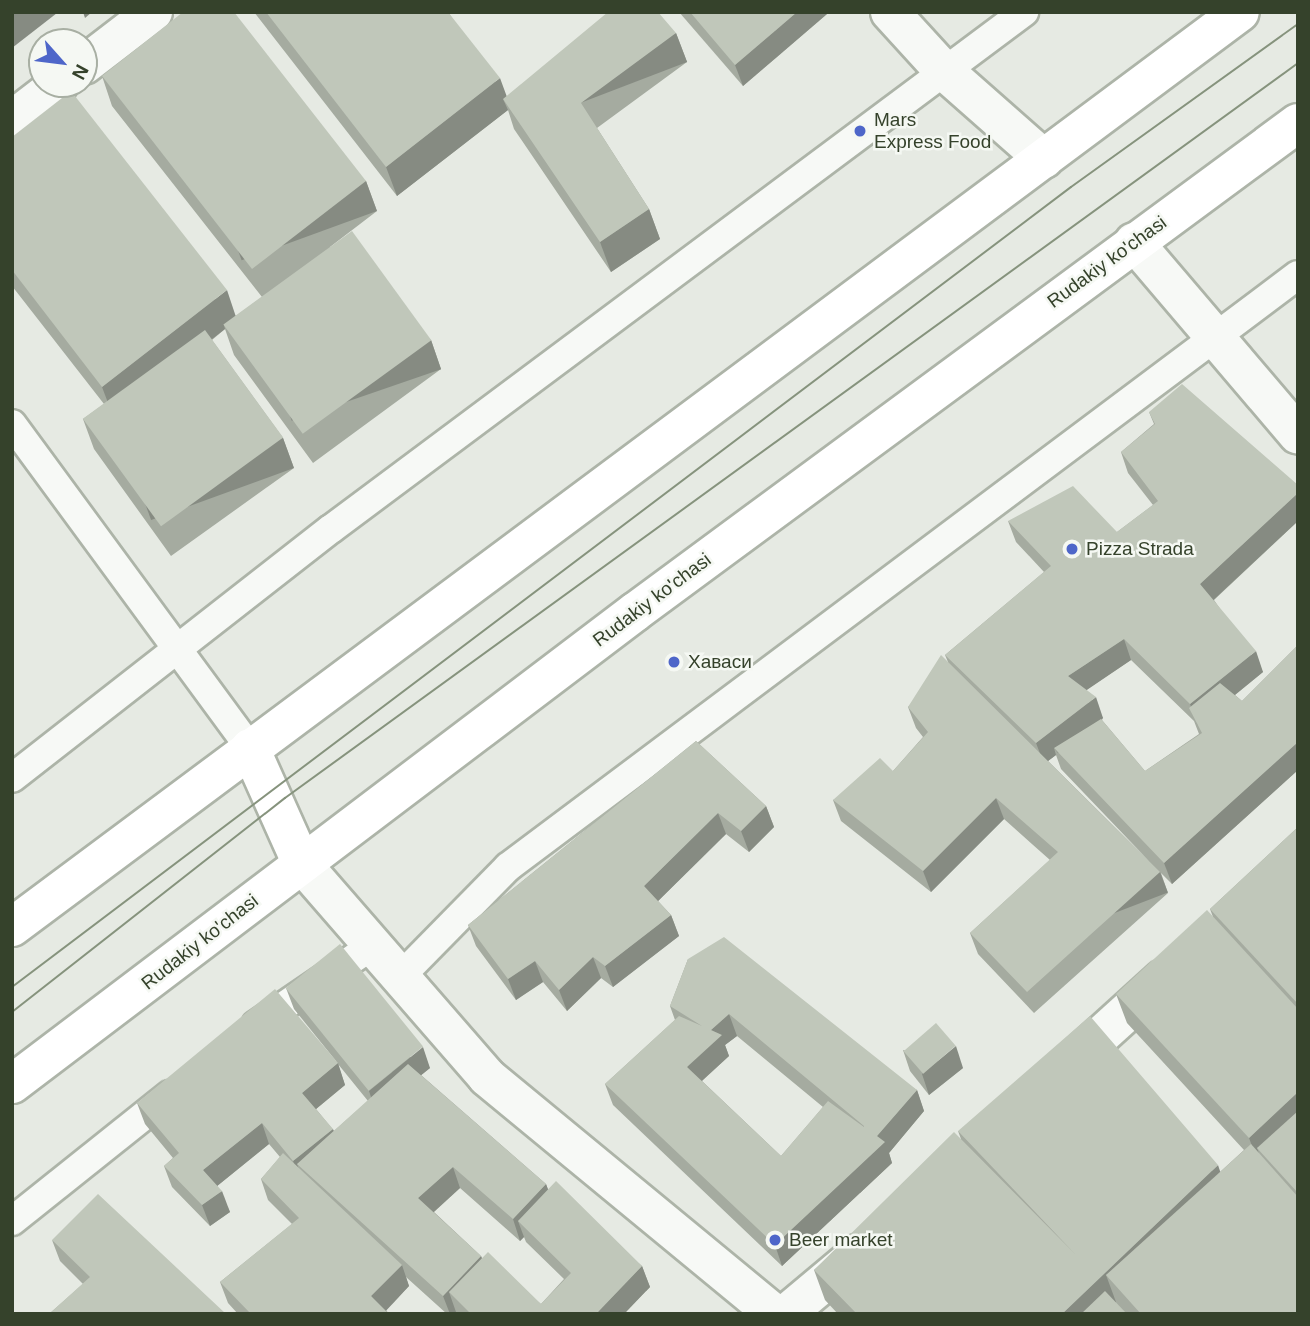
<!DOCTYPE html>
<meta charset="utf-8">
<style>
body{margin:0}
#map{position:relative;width:1310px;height:1326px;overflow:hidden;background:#e6eae3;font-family:Arial,sans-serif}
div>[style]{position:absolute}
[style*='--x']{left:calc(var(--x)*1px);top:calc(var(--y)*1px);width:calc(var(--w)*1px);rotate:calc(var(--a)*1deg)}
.roads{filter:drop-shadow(2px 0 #adb4a8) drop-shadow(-2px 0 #adb4a8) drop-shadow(0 2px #adb4a8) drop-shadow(0 -2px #adb4a8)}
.service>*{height:28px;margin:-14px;padding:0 14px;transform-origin:14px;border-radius:14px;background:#f7f9f6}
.minor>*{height:38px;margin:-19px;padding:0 19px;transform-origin:19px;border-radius:19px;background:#f7f9f6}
.primary>*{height:38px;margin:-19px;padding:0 19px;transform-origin:19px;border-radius:19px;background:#fff}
.tram>*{height:2px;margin:-1px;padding:0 1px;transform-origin:1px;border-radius:1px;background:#86937d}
.wall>*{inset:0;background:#a5aba0}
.shaded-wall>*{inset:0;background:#868b82;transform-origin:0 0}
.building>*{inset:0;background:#c0c7ba;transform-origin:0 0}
.dots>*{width:19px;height:19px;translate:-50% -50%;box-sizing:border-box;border:4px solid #f5f8f3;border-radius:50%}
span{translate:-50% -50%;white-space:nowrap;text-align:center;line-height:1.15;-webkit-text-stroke:5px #f5f8f3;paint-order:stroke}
.poi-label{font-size:19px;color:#35422b}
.left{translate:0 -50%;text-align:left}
.street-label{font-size:19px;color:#35422b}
.frame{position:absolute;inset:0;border:14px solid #35422b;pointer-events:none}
.north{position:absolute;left:28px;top:28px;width:70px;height:70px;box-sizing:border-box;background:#f5f8f3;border:2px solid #a8afa3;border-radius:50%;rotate:118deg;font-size:19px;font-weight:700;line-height:28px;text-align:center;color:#35422b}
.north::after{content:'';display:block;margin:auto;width:24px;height:32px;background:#4e66c9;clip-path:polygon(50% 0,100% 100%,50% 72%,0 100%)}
</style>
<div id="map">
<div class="roads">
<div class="service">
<i style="--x:12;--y:424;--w:402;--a:53.7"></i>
<i style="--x:12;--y:778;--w:405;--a:-38"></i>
<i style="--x:331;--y:529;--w:865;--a:-36.72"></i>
<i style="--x:398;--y:979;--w:157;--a:-45.5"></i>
<i style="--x:508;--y:867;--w:987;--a:-36.85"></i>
<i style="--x:256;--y:1025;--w:137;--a:-34.3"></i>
<i style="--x:12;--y:1221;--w:202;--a:-38.6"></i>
</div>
<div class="minor">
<i style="--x:890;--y:12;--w:77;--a:47.6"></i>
<i style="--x:942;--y:69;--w:136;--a:41.4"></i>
<i style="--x:84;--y:65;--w:87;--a:-37.5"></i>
<i style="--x:12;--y:120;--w:59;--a:-37.5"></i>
<i style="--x:1134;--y:242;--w:253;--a:49.6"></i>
<i style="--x:302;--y:864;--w:282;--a:49"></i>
<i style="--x:487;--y:1077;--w:373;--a:39.5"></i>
<i style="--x:1065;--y:1068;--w:132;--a:-42.2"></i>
<i style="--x:786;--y:1314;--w:95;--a:-39.9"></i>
</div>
<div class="primary">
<i style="--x:250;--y:748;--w:127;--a:65.9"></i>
<i style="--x:12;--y:927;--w:1531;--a:-36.69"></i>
<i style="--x:12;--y:1084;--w:782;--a:-37.15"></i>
<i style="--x:635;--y:612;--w:824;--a:-36.41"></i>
</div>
</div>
<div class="tram">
<i style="--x:12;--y:987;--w:1327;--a:-37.07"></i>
<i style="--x:1071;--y:187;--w:279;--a:-35.7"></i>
<i style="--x:12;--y:1012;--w:347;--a:-38.1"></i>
<i style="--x:285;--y:798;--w:1252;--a:-35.96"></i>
</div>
<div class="wall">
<i style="clip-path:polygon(254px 12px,448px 12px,506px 97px,676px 33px,687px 62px,597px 128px,649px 209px,660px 239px,611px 272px,514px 129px,508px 110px,397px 196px)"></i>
<i style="clip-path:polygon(679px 12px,826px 12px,827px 14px,743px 86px)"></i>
<i style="clip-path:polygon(102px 76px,366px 181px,377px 211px,330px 247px,431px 340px,441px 369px,313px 463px,234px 355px,225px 329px,212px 340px,283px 438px,294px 468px,171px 556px,94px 449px,83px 419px,104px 404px,12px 286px,12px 137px,236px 316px,262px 297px,112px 106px)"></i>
<i style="clip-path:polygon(evenodd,1149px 412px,1298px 485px,1298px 521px,1214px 600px,1263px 672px,1235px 695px,1242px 701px,1298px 645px,1298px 770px,1172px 884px,1161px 873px,1168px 893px,1034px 1013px,978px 954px,970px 933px,1050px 860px,1004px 819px,931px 892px,841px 821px,833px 800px,893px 771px,923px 737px,916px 728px,908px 707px,948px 662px,945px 655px,1044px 572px,1016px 542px,1008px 521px,1117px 532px,1153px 505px,1128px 473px,1121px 452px,1154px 424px,1149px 412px,1131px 660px,1194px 721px,1199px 734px,1145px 771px,1102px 720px,1103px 718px,1086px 690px,1131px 660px,1149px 412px,1056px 755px,1061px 769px,1149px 861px,1048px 761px,1056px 755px)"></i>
<i style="clip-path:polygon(696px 741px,766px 806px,774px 827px,749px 852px,726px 834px,658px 901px,671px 915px,679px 936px,613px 987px,601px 978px,567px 1011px,543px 982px,516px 1000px,476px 946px,468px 925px)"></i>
<i style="clip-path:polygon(1298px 827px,1298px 1314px,838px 1314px,825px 1300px,814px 1270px,961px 1139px,958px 1131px,1220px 1172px,1244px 1150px,1127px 1023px,1116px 994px,1213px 917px,1210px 909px)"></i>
<i style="clip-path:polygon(evenodd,688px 959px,917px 1090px,924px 1111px,889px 1153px,892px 1163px,782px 1266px,613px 1105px,605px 1084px,675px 1020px,670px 1006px,688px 959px,737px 1036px,823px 1107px,781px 1156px,702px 1081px,729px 1056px,725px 1045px,737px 1036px)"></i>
<i style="clip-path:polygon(evenodd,286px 988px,430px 1068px,421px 1075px,546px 1184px,548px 1190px,642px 1266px,650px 1287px,624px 1314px,457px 1314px,456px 1312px,454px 1314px,447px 1314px,406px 1277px,409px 1286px,386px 1310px,389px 1314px,238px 1314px,228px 1303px,220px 1282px,292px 1224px,268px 1200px,261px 1179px,280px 1157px,269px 1144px,217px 1186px,230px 1212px,210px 1226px,172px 1187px,164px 1166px,173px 1158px,145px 1124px,137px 1103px,336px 1061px,294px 1009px,286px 988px,338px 1064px,368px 1101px,334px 1131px,316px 1109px,345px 1085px,338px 1064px,286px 988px,460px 1188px,520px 1241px,524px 1237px,526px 1242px,564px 1279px,541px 1304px,482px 1258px,481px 1256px,434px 1212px,460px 1188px)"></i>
<i style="clip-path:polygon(903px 1050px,963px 1068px,929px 1095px,910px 1071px)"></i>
<i style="clip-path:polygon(52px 1240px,225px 1313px,226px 1314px,49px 1314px,83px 1284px,60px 1261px)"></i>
</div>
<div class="shaded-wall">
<i style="clip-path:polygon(12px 12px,57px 12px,57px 13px,12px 48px)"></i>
<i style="clip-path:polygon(83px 12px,92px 12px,85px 18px)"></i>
<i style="clip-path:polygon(797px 12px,826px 12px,827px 14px,743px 86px,735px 65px)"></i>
<i style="left:676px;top:33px;width:31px;height:118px;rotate:69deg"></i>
<i style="clip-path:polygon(500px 78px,511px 108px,503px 99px,508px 110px,397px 196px,386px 167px)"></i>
<i style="left:366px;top:181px;width:32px;height:144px;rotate:70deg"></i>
<i style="clip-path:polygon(649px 209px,660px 239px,611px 272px,600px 242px)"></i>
<i style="clip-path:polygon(227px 290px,237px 320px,224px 325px,225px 329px,113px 416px,102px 387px)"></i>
<i style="left:431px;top:340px;width:31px;height:158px;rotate:71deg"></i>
<i style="left:283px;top:438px;width:32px;height:152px;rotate:70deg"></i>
<i style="clip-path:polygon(1298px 493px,1298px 521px,1208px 605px,1200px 584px)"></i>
<i style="clip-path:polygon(1124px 639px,1131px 660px,1075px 698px,1068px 676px)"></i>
<i style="clip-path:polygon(1256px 651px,1263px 672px,1198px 725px,1190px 704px)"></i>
<i style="clip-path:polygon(1096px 697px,1103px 718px,1058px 753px,1054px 748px,1056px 755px,1044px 764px,1036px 743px)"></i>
<i style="clip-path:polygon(1298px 742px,1298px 770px,1172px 884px,1164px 863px)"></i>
<i style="clip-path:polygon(996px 798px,1004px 819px,931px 892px,923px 871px)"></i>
<i style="clip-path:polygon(766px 806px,774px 827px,749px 852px,741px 831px)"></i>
<i style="clip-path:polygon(718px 813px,726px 834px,652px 907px,644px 886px)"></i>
<i style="left:1160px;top:872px;width:22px;height:179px;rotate:69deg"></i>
<i style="clip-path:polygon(671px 915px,679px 936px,613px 987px,605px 966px)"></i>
<i style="clip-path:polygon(593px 957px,601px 978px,567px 1011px,559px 990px)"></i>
<i style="clip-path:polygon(535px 961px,543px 982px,516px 1000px,508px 979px)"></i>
<i style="clip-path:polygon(729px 1014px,737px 1036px,725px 1045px,729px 1056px,694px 1088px,687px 1067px,711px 1030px)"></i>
<i style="clip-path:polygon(956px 1046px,963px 1068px,929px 1095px,922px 1074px)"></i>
<i style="clip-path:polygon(423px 1047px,430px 1068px,376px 1112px,369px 1091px)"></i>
<i style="clip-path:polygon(338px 1063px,345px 1085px,310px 1114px,302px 1093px)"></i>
<i style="clip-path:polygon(917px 1090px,924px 1111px,889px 1153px,892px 1163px,782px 1266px,775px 1245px,877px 1136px)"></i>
<i style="clip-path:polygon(1298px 1092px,1298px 1132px,1257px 1148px,1263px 1165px,1260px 1167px,1249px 1138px)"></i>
<i style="clip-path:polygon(262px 1123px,269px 1144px,211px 1191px,203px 1170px)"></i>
<i style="clip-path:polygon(333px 1129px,340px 1150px,297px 1164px,303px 1181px,301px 1183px,293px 1161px)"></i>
<i style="clip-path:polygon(1218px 1165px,1228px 1195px,1106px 1275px,1116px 1302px,1104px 1314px,1062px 1314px)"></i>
<i style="clip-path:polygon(453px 1167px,460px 1188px,426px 1219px,418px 1198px)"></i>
<i style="clip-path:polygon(546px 1184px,554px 1205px,518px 1221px,524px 1237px,520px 1241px,513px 1219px)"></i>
<i style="clip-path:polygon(222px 1191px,230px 1212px,210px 1226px,202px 1205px)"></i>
<i style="clip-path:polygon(481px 1256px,488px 1277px,449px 1292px,456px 1312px,454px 1314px,450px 1314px,443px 1296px)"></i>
<i style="clip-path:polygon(402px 1265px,409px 1286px,383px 1314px,371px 1296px)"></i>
<i style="clip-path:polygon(642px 1266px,650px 1287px,624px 1314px,596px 1314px)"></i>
</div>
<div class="building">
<i style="clip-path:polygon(183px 12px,234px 12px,366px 181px,252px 269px,102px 76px)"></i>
<i style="clip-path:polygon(266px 12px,448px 12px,500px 78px,386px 167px)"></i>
<i style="clip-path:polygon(608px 12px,658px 12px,676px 33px,581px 103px,649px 209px,600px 242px,503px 99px)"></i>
<i style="clip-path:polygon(690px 12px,797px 12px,735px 65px)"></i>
<i style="clip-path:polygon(71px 91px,227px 290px,102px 387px,12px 270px,12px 137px)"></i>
<i style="left:352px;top:231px;width:135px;height:159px;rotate:54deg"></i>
<i style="left:205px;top:330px;width:133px;height:151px;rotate:54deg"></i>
<i style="clip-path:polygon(1182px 384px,1298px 485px,1298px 493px,1200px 584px,1256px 651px,1190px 704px,1124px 639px,1068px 676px,1096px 697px,1036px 743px,945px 655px,1051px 566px,1008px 521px,1073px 486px,1117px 532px,1158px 501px,1121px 452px,1155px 424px,1149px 412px)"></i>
<i style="clip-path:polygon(1298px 645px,1298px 742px,1164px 863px,1054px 748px,1101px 719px,1145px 771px,1202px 733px,1189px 708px,1220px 683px,1242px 701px)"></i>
<i style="clip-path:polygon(941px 655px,1160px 872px,1027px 992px,970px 933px,1058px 852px,996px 798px,923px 871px,833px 800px,880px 758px,893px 771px,928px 732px,908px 707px)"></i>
<i style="clip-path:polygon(696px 741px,766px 806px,741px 831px,718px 813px,644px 886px,671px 915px,605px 966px,593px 957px,559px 990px,535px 961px,508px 979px,468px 925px)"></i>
<i style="clip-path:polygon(1298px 827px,1298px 1004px,1210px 909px)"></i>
<i style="clip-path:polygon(1207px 910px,1298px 1009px,1298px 1092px,1249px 1138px,1116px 994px)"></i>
<i style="clip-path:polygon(evenodd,724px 937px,917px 1090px,877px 1136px,885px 1142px,775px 1245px,605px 1084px,679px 1016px,702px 1026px,670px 1006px,688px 959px,724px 937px,729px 1014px,864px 1126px,864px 1127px,828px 1101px,781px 1156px,687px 1067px,722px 1035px,711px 1030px,729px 1014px)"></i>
<i style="left:340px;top:944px;width:132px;height:70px;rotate:51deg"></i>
<i style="clip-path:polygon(275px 989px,338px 1063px,302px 1093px,333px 1129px,293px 1161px,262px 1123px,203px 1170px,222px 1191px,202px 1205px,164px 1166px,179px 1153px,137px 1103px)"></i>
<i style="clip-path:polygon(1090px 1016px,1218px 1165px,1062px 1314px,857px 1314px,814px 1270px,954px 1132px,1076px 1255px,958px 1131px)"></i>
<i style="left:936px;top:1023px;width:30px;height:43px;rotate:49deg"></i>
<i style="clip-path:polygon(408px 1064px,546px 1184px,513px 1219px,453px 1167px,418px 1198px,481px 1256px,443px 1296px,297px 1164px)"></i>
<i style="clip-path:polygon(1298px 1111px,1298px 1193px,1257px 1148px)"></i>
<i style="clip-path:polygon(1251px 1144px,1298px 1197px,1298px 1314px,1141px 1314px,1106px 1275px)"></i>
<i style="clip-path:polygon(283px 1153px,402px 1265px,371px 1296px,389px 1314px,251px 1314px,220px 1282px,299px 1218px,261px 1179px)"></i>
<i style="clip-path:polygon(556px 1181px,642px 1266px,596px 1314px,471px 1314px,449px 1292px,488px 1252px,541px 1304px,571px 1273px,518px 1221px)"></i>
<i style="clip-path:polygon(98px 1194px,225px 1313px,224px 1314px,49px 1314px,90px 1277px,52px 1240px)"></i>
<i style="clip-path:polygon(1105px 1291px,1127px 1314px,1081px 1314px)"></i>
</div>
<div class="dots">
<i style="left:860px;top:131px;background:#4e66c9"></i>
<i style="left:1072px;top:549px;background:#4e66c9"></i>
<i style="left:674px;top:662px;background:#4e66c9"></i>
<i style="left:775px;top:1240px;background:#4e66c9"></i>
</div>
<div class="poi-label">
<span class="left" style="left:874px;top:131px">Mars<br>Express Food</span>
<span class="left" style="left:1086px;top:549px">Pizza Strada</span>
<span class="left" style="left:688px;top:662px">Хаваси</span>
<span class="left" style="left:789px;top:1240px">Beer market</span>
</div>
<div class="street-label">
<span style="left:1107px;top:262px;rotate:-36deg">Rudakiy ko'chasi</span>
<span style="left:652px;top:600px;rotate:-37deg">Rudakiy ko'chasi</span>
<span style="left:200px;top:942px;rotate:-38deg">Rudakiy ko'chasi</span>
</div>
<div class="frame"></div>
<div class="north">N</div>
</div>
